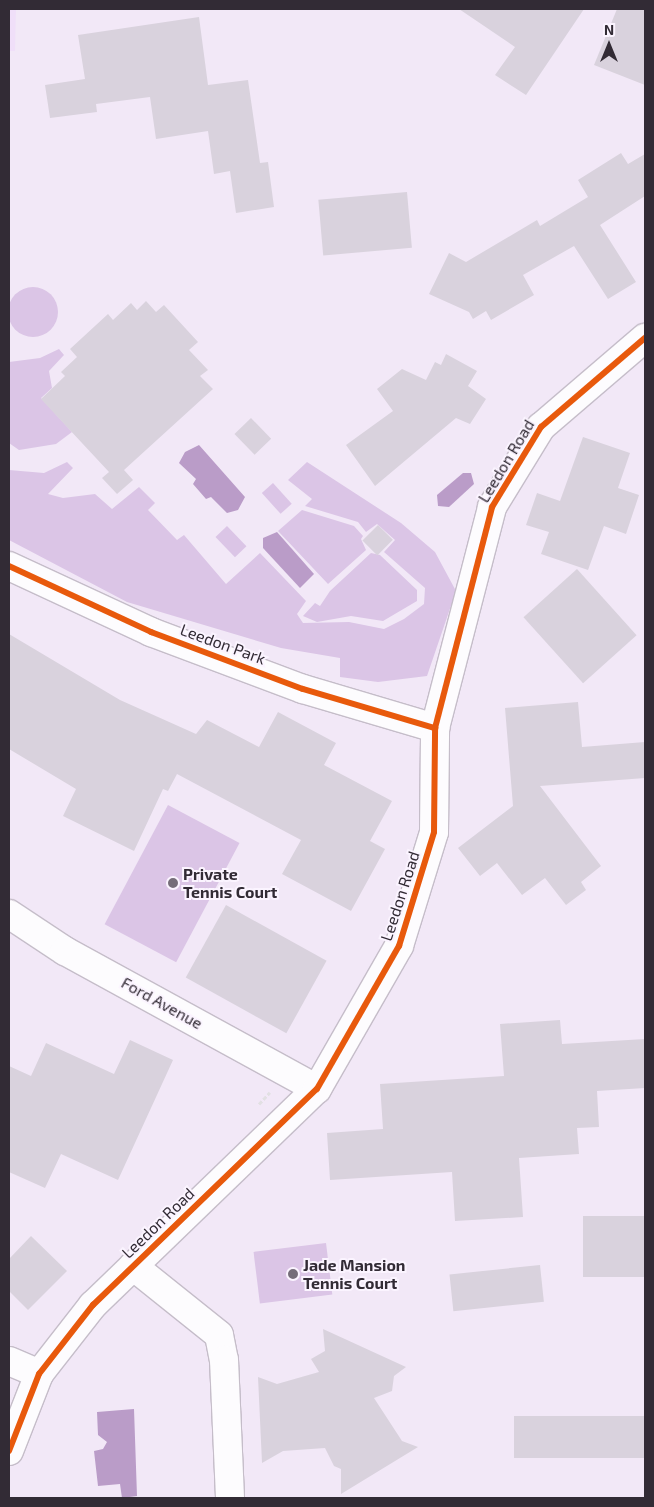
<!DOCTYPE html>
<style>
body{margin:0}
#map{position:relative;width:654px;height:1507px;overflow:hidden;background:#f2e8f7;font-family:"Exo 2",sans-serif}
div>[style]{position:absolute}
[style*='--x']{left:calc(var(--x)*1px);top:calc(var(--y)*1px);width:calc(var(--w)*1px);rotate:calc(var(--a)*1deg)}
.built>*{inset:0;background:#f0dff9}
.green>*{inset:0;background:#dbc5e6;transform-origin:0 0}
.round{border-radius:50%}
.water>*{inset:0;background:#ba9cc8}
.building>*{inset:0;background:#d9d2dd;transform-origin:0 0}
.path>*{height:3px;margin-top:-1.5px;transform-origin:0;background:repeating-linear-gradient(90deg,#e2e0e3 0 4px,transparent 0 6.5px)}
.roads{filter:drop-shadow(1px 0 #c5bdc9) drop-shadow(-1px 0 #c5bdc9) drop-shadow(0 1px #c5bdc9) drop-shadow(0 -1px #c5bdc9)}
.minor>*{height:28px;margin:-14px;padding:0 14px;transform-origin:14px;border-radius:14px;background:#fdfcfe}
.cycleway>*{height:6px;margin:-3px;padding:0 3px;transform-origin:3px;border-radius:3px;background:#e8590c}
.dots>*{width:14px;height:14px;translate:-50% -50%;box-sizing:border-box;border:2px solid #fbf4ff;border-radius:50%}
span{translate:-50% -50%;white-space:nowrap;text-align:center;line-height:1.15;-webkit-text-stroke:4px #fbf4ff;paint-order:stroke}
.street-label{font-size:16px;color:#322b35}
.poi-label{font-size:16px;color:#322b35;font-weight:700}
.left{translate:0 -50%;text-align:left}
.frame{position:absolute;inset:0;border:10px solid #322b35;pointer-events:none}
.north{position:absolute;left:584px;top:20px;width:50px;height:50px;-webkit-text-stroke:4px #fbf4ff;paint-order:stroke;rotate:0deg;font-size:14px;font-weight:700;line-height:20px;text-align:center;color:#322b35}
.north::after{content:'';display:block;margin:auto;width:18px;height:22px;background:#322b35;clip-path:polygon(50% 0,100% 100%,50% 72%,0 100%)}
</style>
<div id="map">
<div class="built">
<i style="clip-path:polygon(9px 9px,16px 9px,15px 51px,9px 51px)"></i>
</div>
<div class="green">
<i class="round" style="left:8px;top:287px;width:50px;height:50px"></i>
<i style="clip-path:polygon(59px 349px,64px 355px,49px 371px,52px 388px,41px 398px,72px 432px,56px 444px,19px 450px,9px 443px,9px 362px,40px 358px)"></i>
<i style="clip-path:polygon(67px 462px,73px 468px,48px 494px,63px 498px,95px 494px,112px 509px,139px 487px,155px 503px,148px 510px,177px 540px,184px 535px,226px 584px,260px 553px,306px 601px,297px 614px,303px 623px,349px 622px,384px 629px,404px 619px,424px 604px,425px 588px,384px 552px,395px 540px,377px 524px,366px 532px,358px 522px,305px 506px,312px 499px,288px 480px,307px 462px,401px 523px,435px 552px,456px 591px,427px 676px,378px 682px,340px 677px,340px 658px,281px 648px,127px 602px,9px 540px,9px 470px,44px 473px)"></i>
<i style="left:273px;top:483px;width:28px;height:15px;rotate:48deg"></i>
<i style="clip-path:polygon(302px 510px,354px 526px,363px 536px,361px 539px,366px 550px,328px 584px,278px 531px)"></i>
<i style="left:227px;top:526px;width:28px;height:16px;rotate:46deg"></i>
<i style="clip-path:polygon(371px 553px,380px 555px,417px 590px,417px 601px,383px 621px,351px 616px,317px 622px,303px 616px,315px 603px,320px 606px,330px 591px)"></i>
<i style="left:168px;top:805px;width:81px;height:135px;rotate:28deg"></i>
<i style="left:326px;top:1243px;width:52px;height:73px;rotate:83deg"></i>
</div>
<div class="water">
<i style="clip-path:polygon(199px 445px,245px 497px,238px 510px,227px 513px,211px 497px,206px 499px,193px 484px,196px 479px,179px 463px,185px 452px)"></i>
<i style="clip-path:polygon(463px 473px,471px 473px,474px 484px,449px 507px,438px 506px,437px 495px)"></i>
<i style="clip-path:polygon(277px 532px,314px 574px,300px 588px,263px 548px,263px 538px)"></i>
<i style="clip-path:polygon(134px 1409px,137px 1496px,122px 1498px,120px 1484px,98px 1486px,94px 1451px,103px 1449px,107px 1442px,98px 1435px,97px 1412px)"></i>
</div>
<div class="building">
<i style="clip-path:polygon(459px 9px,584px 9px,526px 95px,495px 75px,515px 47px)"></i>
<i style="clip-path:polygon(617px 9px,645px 9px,645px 85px,594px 65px)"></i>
<i style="clip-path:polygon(199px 17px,208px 85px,248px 80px,260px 163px,268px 162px,274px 207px,236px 213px,230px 171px,214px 174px,208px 131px,156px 139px,150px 97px,96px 104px,97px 112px,50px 118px,45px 85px,85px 79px,78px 35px)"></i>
<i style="clip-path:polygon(621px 153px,628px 164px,645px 154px,645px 196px,600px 225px,636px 282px,608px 299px,574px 246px,523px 275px,534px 295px,491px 320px,486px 311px,473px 319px,469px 312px,429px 294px,449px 253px,466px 262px,537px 220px,540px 226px,588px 197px,578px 180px)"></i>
<i style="left:407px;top:192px;width:56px;height:89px;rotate:85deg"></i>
<i style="clip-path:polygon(146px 301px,156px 312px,164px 305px,198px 342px,189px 350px,208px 370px,200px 376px,213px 389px,124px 470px,133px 480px,117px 494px,102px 478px,109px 472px,41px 399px,65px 376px,61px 372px,77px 357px,70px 349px,108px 314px,113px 320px,131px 303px,137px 310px)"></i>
<i style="clip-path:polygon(446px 354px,477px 371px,468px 386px,486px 399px,470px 424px,456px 418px,375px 486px,346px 445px,393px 411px,377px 389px,402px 369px,426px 380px,435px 362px,441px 365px)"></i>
<i style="left:251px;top:418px;width:29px;height:23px;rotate:46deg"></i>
<i style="clip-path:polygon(583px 437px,630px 453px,618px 488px,639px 495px,626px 534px,604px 526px,588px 570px,541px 554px,549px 532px,526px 525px,537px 493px,560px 501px)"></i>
<i style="left:378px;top:525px;width:21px;height:22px;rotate:45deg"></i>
<i style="left:577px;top:569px;width:89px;height:72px;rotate:48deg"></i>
<i style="clip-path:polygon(9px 634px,120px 700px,196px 734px,207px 720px,259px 747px,278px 712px,336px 743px,324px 765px,392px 801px,370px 841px,385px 849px,351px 911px,282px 874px,301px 840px,177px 774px,168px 791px,163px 789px,134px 851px,63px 816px,76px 789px,9px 749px)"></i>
<i style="clip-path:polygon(578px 702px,582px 747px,645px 742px,645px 778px,540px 786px,601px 866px,581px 882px,586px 890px,566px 905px,545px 878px,522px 895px,497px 863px,480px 876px,458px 848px,513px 806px,505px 708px)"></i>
<i style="left:226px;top:905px;width:115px;height:83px;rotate:29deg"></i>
<i style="clip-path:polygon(560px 1020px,562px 1044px,645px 1039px,645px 1088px,597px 1091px,599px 1127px,577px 1128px,579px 1154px,519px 1158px,523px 1217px,455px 1221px,452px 1172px,330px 1180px,327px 1133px,383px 1129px,380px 1084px,504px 1076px,500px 1024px)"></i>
<i style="clip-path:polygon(130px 1040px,173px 1060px,118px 1180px,61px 1154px,45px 1188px,9px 1172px,9px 1066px,31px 1076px,46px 1043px,114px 1074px)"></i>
<i style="left:645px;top:1216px;width:61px;height:62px;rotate:90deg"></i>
<i style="clip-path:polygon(31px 1236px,67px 1271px,28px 1310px,9px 1291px,9px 1259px)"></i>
<i style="left:540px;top:1265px;width:37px;height:91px;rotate:84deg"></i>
<i style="clip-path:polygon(323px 1329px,406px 1367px,394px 1376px,392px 1391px,374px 1398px,402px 1441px,418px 1447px,341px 1494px,341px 1469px,334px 1466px,325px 1448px,283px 1451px,262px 1463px,258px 1377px,277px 1384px,319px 1372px,311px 1359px,325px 1351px)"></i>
<i style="left:645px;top:1416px;width:42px;height:131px;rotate:90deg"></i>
</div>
<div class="path">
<i style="--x:259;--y:1104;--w:16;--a:-47"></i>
</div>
<div class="roads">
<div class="minor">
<i style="--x:9;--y:566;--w:157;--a:24.9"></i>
<i style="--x:151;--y:632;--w:162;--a:20.6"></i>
<i style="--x:303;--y:689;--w:138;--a:16.5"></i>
<i style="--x:9;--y:914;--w:67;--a:33.5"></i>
<i style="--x:65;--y:951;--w:287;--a:28.7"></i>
<i style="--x:133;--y:1266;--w:110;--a:38.7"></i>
<i style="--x:219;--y:1335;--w:25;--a:79"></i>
<i style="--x:224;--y:1360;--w:138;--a:87.5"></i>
<i style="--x:9;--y:1361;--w:33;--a:23"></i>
<i style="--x:9;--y:1451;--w:83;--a:-68.7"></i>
<i style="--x:39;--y:1374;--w:88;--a:-52"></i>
<i style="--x:93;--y:1305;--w:311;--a:-44"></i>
<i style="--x:317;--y:1089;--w:165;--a:-60.2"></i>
<i style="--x:399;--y:946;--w:119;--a:-72.9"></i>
<i style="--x:434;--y:832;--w:104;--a:-89.4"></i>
<i style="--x:435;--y:728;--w:228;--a:-75.5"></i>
<i style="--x:492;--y:507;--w:94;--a:-58.5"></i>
<i style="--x:541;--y:427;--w:137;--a:-40.6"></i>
</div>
</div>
<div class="cycleway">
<i style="--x:9;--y:566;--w:157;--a:24.9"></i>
<i style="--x:151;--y:632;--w:162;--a:20.6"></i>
<i style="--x:303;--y:689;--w:138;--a:16.5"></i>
<i style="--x:9;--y:1451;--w:83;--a:-68.7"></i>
<i style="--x:39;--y:1374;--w:88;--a:-52"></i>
<i style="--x:93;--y:1305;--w:311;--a:-44"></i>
<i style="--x:317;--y:1089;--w:165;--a:-60.2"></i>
<i style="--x:399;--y:946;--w:119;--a:-72.9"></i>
<i style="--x:434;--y:832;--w:104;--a:-89.4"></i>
<i style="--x:435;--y:728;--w:228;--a:-75.5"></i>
<i style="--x:492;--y:507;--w:94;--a:-58.5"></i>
<i style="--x:541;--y:427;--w:137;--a:-40.6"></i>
</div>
<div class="dots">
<i style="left:173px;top:883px;background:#756d79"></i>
<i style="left:293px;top:1274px;background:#756d79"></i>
</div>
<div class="street-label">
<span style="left:506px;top:461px;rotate:-59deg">Leedon Road</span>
<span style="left:223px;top:644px;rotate:20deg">Leedon Park</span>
<span style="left:400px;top:896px;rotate:-72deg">Leedon Road</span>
<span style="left:162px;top:1003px;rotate:29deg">Ford Avenue</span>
<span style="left:158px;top:1223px;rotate:-44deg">Leedon Road</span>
</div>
<div class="poi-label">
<span class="left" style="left:183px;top:883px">Private<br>Tennis Court</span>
<span class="left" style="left:303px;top:1274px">Jade Mansion<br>Tennis Court</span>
</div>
<div class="frame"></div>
<div class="north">N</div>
</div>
